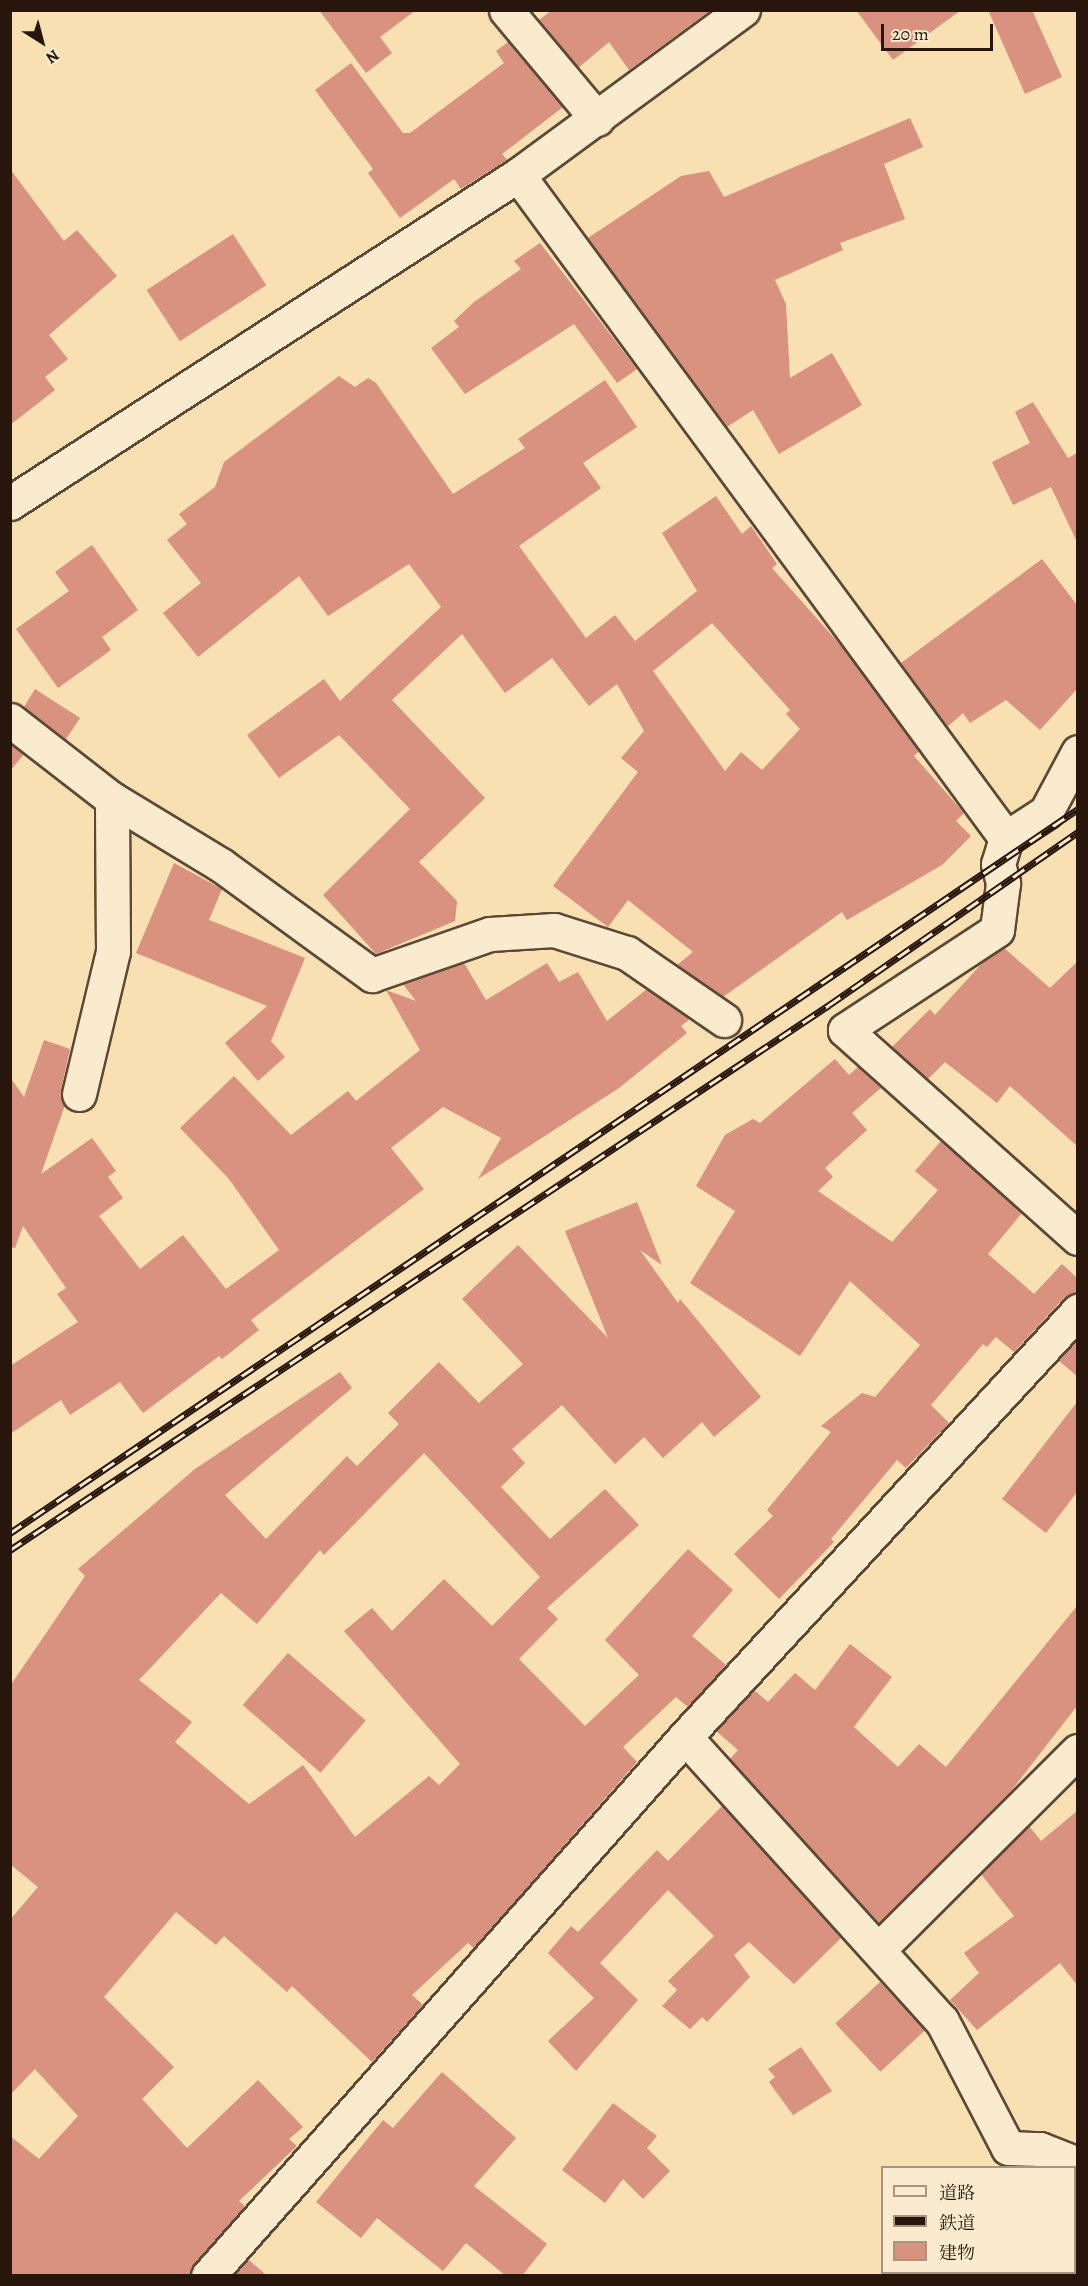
<!DOCTYPE html>
<meta charset="utf-8">
<style>
body{margin:0}
#map{position:relative;width:1088px;height:2286px;overflow:hidden;background:#f8e0b3;font-family:Alegreya,"Noto Serif JP",serif}
div>[style]{position:absolute}
[style*='--x']{left:calc(var(--x)*1px);top:calc(var(--y)*1px);width:calc(var(--w)*1px);rotate:calc(var(--a)*1deg)}
.building>*{inset:0;background:#d99180;transform-origin:0 0}
.roads{filter:drop-shadow(2px 0 #5c4835) drop-shadow(-2px 0 #5c4835) drop-shadow(0 2px #5c4835) drop-shadow(0 -2px #5c4835)}
.minor>*{height:33px;margin:-16.5px;padding:0 16.5px;transform-origin:16.5px;border-radius:16.5px;background:#faebce}
.tertiary>*{height:33px;margin:-16.5px;padding:0 16.5px;transform-origin:16.5px;border-radius:16.5px;background:#faebce}
.rail>*{height:7px;margin-top:-3.5px;transform-origin:0;background:repeating-linear-gradient(90deg,#faebce 0 14px,#28150b 0 28px);box-sizing:border-box;border-block:2px solid #28150b}
span{translate:-50% -50%;white-space:nowrap;text-align:center;line-height:1.15;-webkit-text-stroke:4.5px #faebce;paint-order:stroke}
.frame{position:absolute;inset:0;border:12px solid #28150b;pointer-events:none}
.legend{position:absolute;left:881px;top:2166px;width:195px;height:108px;box-sizing:border-box;background:#faebce;border:2px solid #a69580;margin:0;padding:8px 10px;list-style:none;font-size:18px;color:#28150b}
.legend li{display:flex;align-items:center;gap:12px;height:30px}
.legend b{width:30px;border:2px solid #a69580}
.north{position:absolute;left:12px;top:12px;width:60px;height:60px;-webkit-text-stroke:4px #faebce;paint-order:stroke;rotate:144deg;font-size:16px;font-weight:700;line-height:24px;text-align:center;color:#28150b}
.north::after{content:'';display:block;margin:auto;width:21px;height:27px;background:#28150b;clip-path:polygon(50% 0,100% 100%,50% 72%,0 100%)}
.scale{position:absolute;left:881px;top:24px;width:112px;height:27px;box-sizing:border-box;border:3px solid #28150b;border-top:0;padding-left:8px;font-size:18px;line-height:21px;white-space:nowrap;color:#28150b;-webkit-text-stroke:4px #faebce;paint-order:stroke}
</style>
<div id="map">
<div class="building">
<i style="clip-path:polygon(319px 10px,416px 10px,380px 37px,392px 53px,366px 73px)"></i>
<i style="clip-path:polygon(552px 10px,711px 10px,629px 70px,609px 42px,578px 68px,539px 20px)"></i>
<i style="clip-path:polygon(856px 10px,961px 10px,893px 60px)"></i>
<i style="clip-path:polygon(988px 10px,1032px 10px,1062px 77px,1025px 94px)"></i>
<i style="clip-path:polygon(508px 42px,563px 107px,502px 154px,507px 160px,461px 189px,454px 179px,400px 218px,368px 173px,373px 169px,315px 90px,351px 63px,403px 133px,410px 133px,504px 63px,496px 51px)"></i>
<i style="clip-path:polygon(910px 118px,923px 147px,884px 164px,905px 219px,840px 243px,843px 250px,775px 280px,786px 304px,790px 378px,832px 353px,862px 405px,779px 454px,753px 410px,727px 427px,588px 238px,681px 176px,709px 171px,724px 197px)"></i>
<i style="clip-path:polygon(10px 169px,64px 241px,77px 230px,117px 276px,49px 335px,68px 359px,45px 377px,55px 390px,10px 425px)"></i>
<i style="left:233px;top:234px;width:61px;height:103px;rotate:57deg"></i>
<i style="clip-path:polygon(540px 243px,637px 369px,617px 383px,574px 324px,465px 394px,431px 348px,459px 327px,454px 321px,474px 302px,521px 269px,514px 261px)"></i>
<i style="clip-path:polygon(evenodd,339px 376px,355px 387px,368px 378px,376px 383px,453px 494px,525px 448px,518px 439px,605px 380px,637px 427px,583px 463px,601px 488px,519px 546px,586px 638px,615px 615px,635px 641px,697px 591px,662px 533px,716px 496px,742px 534px,751px 526px,777px 564px,772px 568px,844px 649px,919px 751px,914px 756px,964px 813px,956px 821px,971px 836px,942px 865px,847px 920px,842px 912px,723px 997px,677px 965px,693px 952px,628px 900px,608px 927px,553px 886px,638px 772px,621px 758px,644px 731px,617px 684px,589px 706px,552px 658px,505px 693px,462px 634px,392px 700px,485px 798px,419px 862px,457px 901px,455px 921px,376px 954px,323px 895px,410px 809px,339px 735px,279px 778px,247px 735px,324px 679px,340px 701px,441px 607px,409px 564px,328px 616px,299px 576px,198px 657px,163px 613px,201px 583px,167px 540px,187px 524px,179px 514px,215px 487px,224px 462px,339px 376px,712px 623px,790px 710px,786px 714px,800px 729px,762px 770px,741px 752px,725px 771px,653px 671px,712px 623px)"></i>
<i style="clip-path:polygon(1033px 402px,1068px 458px,1077px 453px,1077px 542px,1051px 487px,1013px 505px,992px 462px,1030px 443px,1015px 412px)"></i>
<i style="clip-path:polygon(92px 545px,138px 610px,102px 637px,111px 650px,58px 688px,16px 629px,69px 591px,55px 572px)"></i>
<i style="clip-path:polygon(1042px 559px,1077px 605px,1077px 689px,1040px 730px,1006px 700px,970px 723px,963px 713px,947px 727px,901px 663px)"></i>
<i style="clip-path:polygon(35px 689px,80px 718px,66px 739px,24px 707px)"></i>
<i style="clip-path:polygon(10px 744px,24px 754px,10px 771px)"></i>
<i style="clip-path:polygon(174px 863px,222px 889px,209px 920px,305px 958px,271px 1041px,285px 1057px,258px 1081px,225px 1043px,267px 1006px,136px 953px)"></i>
<i style="clip-path:polygon(1004px 948px,1050px 988px,1077px 962px,1077px 1146px,1010px 1086px,997px 1103px,945px 1062px,928px 1079px,892px 1047px,930px 1009px,935px 1015px,983px 962px)"></i>
<i style="clip-path:polygon(464px 963px,486px 1000px,547px 963px,559px 982px,578px 972px,607px 1021px,647px 989px,690px 1019px,681px 1026px,687px 1033px,619px 1088px,478px 1179px,501px 1138px,443px 1107px,391px 1148px,424px 1189px,251px 1320px,259px 1330px,222px 1359px,219px 1356px,143px 1413px,120px 1382px,70px 1415px,61px 1400px,10px 1434px,10px 1366px,78px 1322px,57px 1294px,66px 1288px,23px 1226px,15px 1248px,10px 1247px,10px 1077px,24px 1097px,44px 1040px,70px 1049px,61px 1090px,65px 1105px,41px 1174px,92px 1138px,116px 1171px,108px 1177px,123px 1198px,99px 1216px,140px 1269px,183px 1235px,226px 1289px,279px 1250px,229px 1179px,180px 1128px,234px 1076px,291px 1135px,348px 1091px,356px 1101px,420px 1050px,386px 990px,416px 1001px,403px 984px)"></i>
<i style="clip-path:polygon(835px 1059px,849px 1075px,858px 1067px,881px 1088px,852px 1113px,867px 1130px,825px 1168px,833px 1177px,818px 1191px,892px 1242px,938px 1190px,915px 1171px,941px 1141px,1022px 1213px,988px 1254px,1034px 1294px,1062px 1264px,1077px 1278px,1077px 1293px,1064px 1298px,1014px 1352px,996px 1337px,987px 1347px,983px 1344px,931px 1405px,949px 1423px,906px 1468px,897px 1460px,831px 1539px,834px 1542px,779px 1599px,734px 1554px,773px 1516px,767px 1510px,831px 1432px,821px 1426px,862px 1393px,875px 1397px,920px 1345px,850px 1281px,800px 1356px,690px 1283px,735px 1211px,696px 1186px,725px 1135px,753px 1119px,760px 1123px)"></i>
<i style="clip-path:polygon(evenodd,637px 1202px,662px 1265px,640px 1250px,678px 1303px,680px 1299px,761px 1397px,714px 1437px,702px 1422px,663px 1458px,644px 1437px,615px 1464px,562px 1405px,512px 1449px,525px 1463px,501px 1487px,550px 1539px,605px 1489px,639px 1525px,547px 1608px,558px 1619px,519px 1659px,585px 1726px,639px 1675px,605px 1640px,688px 1549px,733px 1590px,692px 1636px,726px 1665px,688px 1707px,676px 1697px,623px 1747px,637px 1762px,474px 1948px,468px 1943px,412px 1995px,423px 2005px,372px 2062px,292px 1986px,287px 1992px,224px 1936px,216px 1945px,176px 1912px,104px 1997px,174px 2067px,142px 2099px,187px 2148px,258px 2080px,303px 2127px,289px 2139px,297px 2146px,239px 2201px,245px 2206px,190px 2276px,10px 2276px,10px 2136px,39px 2159px,78px 2116px,35px 2069px,10px 2095px,10px 1920px,38px 1887px,10px 1864px,10px 1686px,85px 1576px,78px 1569px,195px 1469px,340px 1372px,352px 1388px,225px 1495px,266px 1539px,347px 1456px,357px 1466px,399px 1424px,388px 1413px,439px 1362px,479px 1403px,523px 1364px,462px 1299px,518px 1245px,608px 1338px,565px 1231px,637px 1202px,424px 1453px,540px 1577px,492px 1626px,444px 1579px,392px 1631px,372px 1608px,344px 1631px,460px 1764px,439px 1785px,429px 1776px,355px 1837px,303px 1765px,249px 1804px,175px 1742px,192px 1722px,139px 1680px,221px 1593px,257px 1624px,320px 1550px,324px 1555px,424px 1453px)"></i>
<i style="clip-path:polygon(1077px 1339px,1077px 1376px,1058px 1360px)"></i>
<i style="clip-path:polygon(1077px 1402px,1077px 1492px,1046px 1533px,1002px 1499px)"></i>
<i style="clip-path:polygon(1077px 1606px,1077px 1706px,1011px 1791px,879px 1923px,730px 1759px,738px 1750px,716px 1731px,754px 1690px,768px 1702px,795px 1673px,815px 1690px,850px 1644px,892px 1677px,854px 1727px,898px 1767px,919px 1744px,946px 1767px)"></i>
<i style="left:288px;top:1653px;width:103px;height:69px;rotate:41deg"></i>
<i style="clip-path:polygon(722px 1806px,841px 1938px,794px 1984px,749px 1942px,734px 1955px,750px 1977px,707px 2022px,702px 2017px,690px 2029px,662px 2006px,677px 1990px,668px 1981px,714px 1936px,668px 1890px,600px 1963px,638px 2000px,576px 2071px,548px 2041px,594px 1998px,548px 1953px,571px 1926px,578px 1932px,657px 1850px,668px 1861px)"></i>
<i style="clip-path:polygon(1077px 1811px,1077px 1985px,1060px 1963px,977px 2030px,950px 2000px,979px 1973px,964px 1953px,1014px 1916px,981px 1874px,1029px 1826px,1041px 1841px)"></i>
<i style="left:880px;top:1982px;width:66px;height:61px;rotate:47deg"></i>
<i style="clip-path:polygon(801px 2047px,832px 2091px,793px 2115px,769px 2082px,775px 2077px,768px 2069px)"></i>
<i style="clip-path:polygon(442px 2072px,516px 2138px,474px 2186px,547px 2244px,522px 2276px,506px 2276px,466px 2243px,443px 2271px,377px 2218px,361px 2238px,316px 2202px,383px 2120px,393px 2128px)"></i>
<i style="clip-path:polygon(613px 2103px,657px 2136px,647px 2148px,670px 2171px,643px 2199px,623px 2179px,605px 2203px,562px 2170px)"></i>
<i style="clip-path:polygon(248px 2259px,267px 2276px,233px 2276px)"></i>
</div>
<div class="roads">
<div class="minor">
<i style="--x:506;--y:10;--w:142;--a:50.1"></i>
<i style="--x:518;--y:175;--w:823;--a:53.65"></i>
<i style="--x:1006;--y:838;--w:27;--a:107"></i>
<i style="--x:998;--y:864;--w:20;--a:75"></i>
<i style="--x:1003;--y:883;--w:47;--a:97.3"></i>
<i style="--x:997;--y:930;--w:182;--a:146.7"></i>
<i style="--x:845;--y:1030;--w:312;--a:41.8"></i>
<i style="--x:10;--y:720;--w:129;--a:37.8"></i>
<i style="--x:112;--y:799;--w:127;--a:31.2"></i>
<i style="--x:221;--y:865;--w:187;--a:36.1"></i>
<i style="--x:372;--y:975;--w:125;--a:-19.2"></i>
<i style="--x:490;--y:934;--w:64;--a:-3.6"></i>
<i style="--x:554;--y:930;--w:77;--a:17.5"></i>
<i style="--x:627;--y:953;--w:118;--a:34.6"></i>
<i style="--x:1006;--y:838;--w:48;--a:-33"></i>
<i style="--x:1046;--y:812;--w:68;--a:-61.9"></i>
<i style="--x:79;--y:1094;--w:147;--a:-76.6"></i>
<i style="--x:113;--y:951;--w:152;--a:-90.4"></i>
<i style="--x:685;--y:1737;--w:383;--a:47.9"></i>
<i style="--x:942;--y:2021;--w:143;--a:62.5"></i>
<i style="--x:1008;--y:2148;--w:32;--a:2"></i>
<i style="--x:1040;--y:2149;--w:41;--a:21.5"></i>
<i style="--x:880;--y:1948;--w:279;--a:-44.9"></i>
</div>
<div class="tertiary">
<i style="--x:10;--y:503;--w:605;--a:-32.85"></i>
<i style="--x:518;--y:175;--w:279;--a:-36.3"></i>
<i style="--x:208;--y:2276;--w:720;--a:-48.49"></i>
<i style="--x:685;--y:1737;--w:580;--a:-47.31"></i>
</div>
</div>
<div class="rail">
<i style="--x:10;--y:1533;--w:1290;--a:-34.13"></i>
<i style="--x:10;--y:1550;--w:984;--a:-33.64"></i>
<i style="--x:829;--y:1005;--w:303;--a:-34.8"></i>
</div>
<div class="frame"></div>
<ul class="legend">
<li><b style="height:8px;background:#faebce"></b>道路</li>
<li><b style="height:8px;background:#28150b"></b>鉄道</li>
<li><b style="height:16px;background:#d99180"></b>建物</li>
</ul>
<div class="north">N</div>
<div class="scale">20 m</div>
</div>
